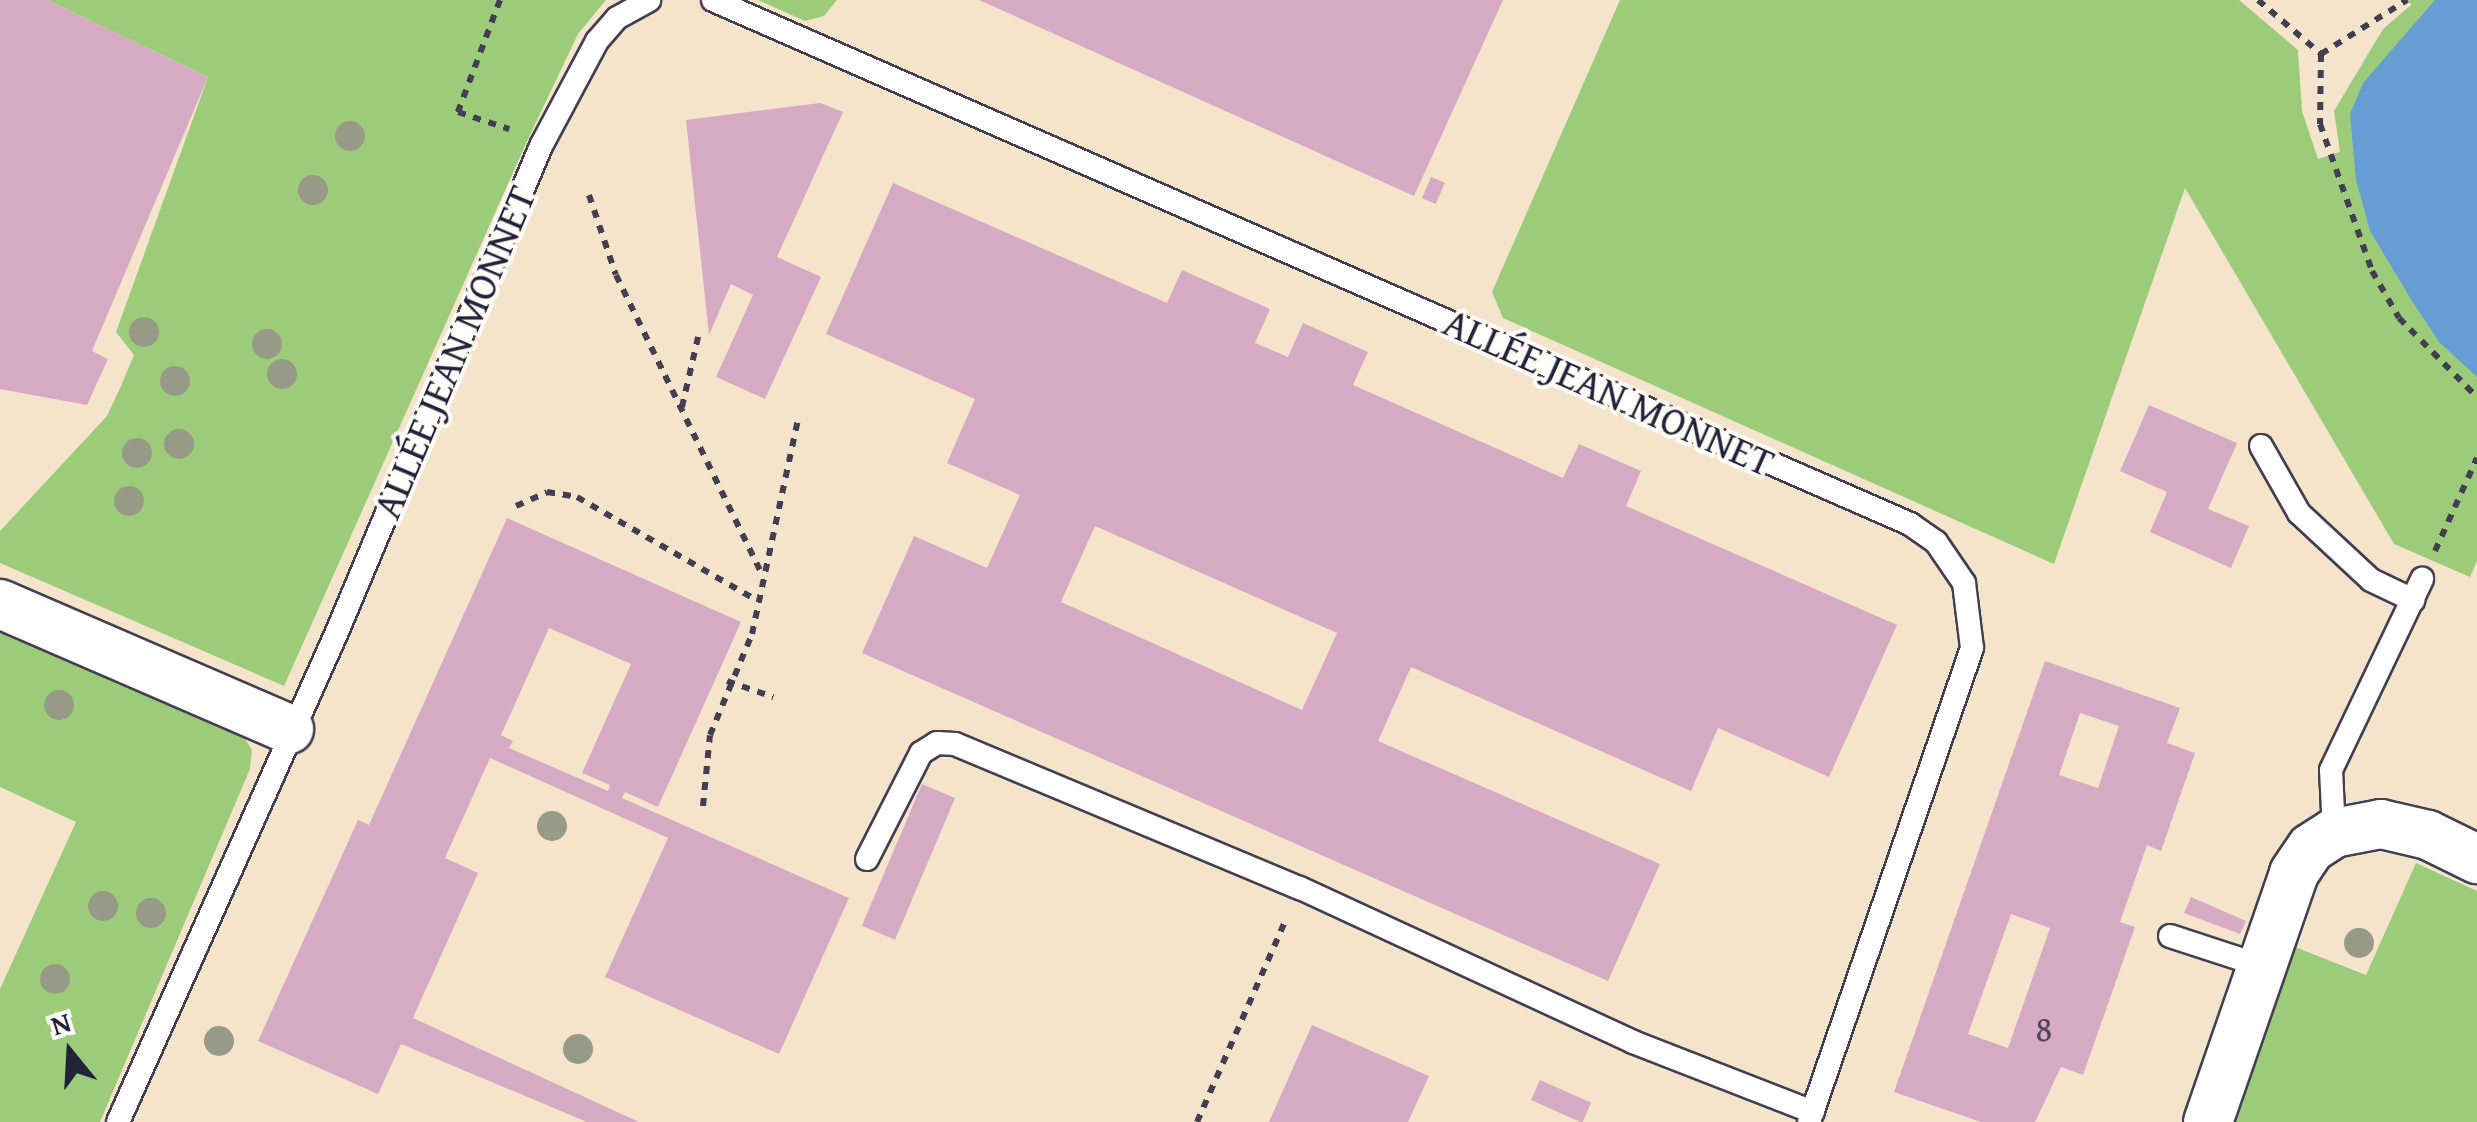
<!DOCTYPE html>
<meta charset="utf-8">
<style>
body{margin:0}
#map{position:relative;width:2477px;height:1122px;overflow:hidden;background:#f4e4cb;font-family:"Gentium Book Plus",serif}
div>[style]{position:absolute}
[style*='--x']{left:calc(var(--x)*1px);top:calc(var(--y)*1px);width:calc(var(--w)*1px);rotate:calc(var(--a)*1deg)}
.green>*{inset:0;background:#9ccc7a}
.water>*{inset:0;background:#669ed4}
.building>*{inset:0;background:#d7aac4;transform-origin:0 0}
.path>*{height:6px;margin-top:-3px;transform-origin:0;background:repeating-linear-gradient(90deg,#423f51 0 8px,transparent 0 16px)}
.roads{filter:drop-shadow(2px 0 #423f51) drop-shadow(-2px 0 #423f51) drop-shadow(0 2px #423f51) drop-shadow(0 -2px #423f51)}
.service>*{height:22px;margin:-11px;padding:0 11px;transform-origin:11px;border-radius:11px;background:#fff}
.minor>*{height:48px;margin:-24px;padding:0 24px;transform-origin:24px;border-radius:24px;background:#fff}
.trees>*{width:30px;height:30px;margin:-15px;border-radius:50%;background:#989a88}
span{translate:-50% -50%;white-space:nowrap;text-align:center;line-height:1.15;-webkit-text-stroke:8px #fdfcf7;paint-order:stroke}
.number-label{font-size:35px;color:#4f445d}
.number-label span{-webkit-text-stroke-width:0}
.street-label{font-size:40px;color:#22223b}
.north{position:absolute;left:20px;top:1002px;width:100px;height:100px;-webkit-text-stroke:8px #fdfcf7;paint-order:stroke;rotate:342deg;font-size:28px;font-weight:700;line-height:40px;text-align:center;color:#22223b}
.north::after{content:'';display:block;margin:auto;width:35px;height:45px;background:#22223b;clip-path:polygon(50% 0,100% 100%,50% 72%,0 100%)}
</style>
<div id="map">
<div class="green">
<i style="clip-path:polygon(47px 0,606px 0,578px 34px,528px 139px,284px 686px,0 563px,0 531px,107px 416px,121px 386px,134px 355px,116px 332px,208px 77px)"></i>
<i style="clip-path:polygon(758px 0,837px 0,824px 16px,805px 21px)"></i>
<i style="clip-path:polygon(1620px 0,2239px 0,2298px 50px,2302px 111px,2318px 159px,2340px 152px,2334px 111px,2383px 29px,2411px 5px,2408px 0,2477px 0,2477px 561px,2470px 577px,2394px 544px,2185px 188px,2054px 564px,1503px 318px,1492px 292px)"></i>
<i style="clip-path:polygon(0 623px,238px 728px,252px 750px,250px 769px,100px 1122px,0 1122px,0 989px,76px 822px,0 787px)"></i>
<i style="clip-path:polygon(2416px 863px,2477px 891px,2477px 1122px,2229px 1122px,2290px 945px,2366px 975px)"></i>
</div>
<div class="water">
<i style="clip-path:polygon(2435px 0,2477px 0,2477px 377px,2439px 342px,2412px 301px,2370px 231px,2356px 180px,2350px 114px,2363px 83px)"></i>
</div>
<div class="building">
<i style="clip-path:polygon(0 0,47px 0,208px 77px,92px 351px,108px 359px,87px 405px,0 389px)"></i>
<i style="clip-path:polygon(979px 0,1503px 0,1414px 196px)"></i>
<i style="clip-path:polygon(820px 103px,843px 112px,777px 257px,821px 277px,765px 399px,716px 377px,753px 295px,731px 284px,709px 335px,686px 120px)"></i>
<i style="left:1431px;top:177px;width:15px;height:23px;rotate:23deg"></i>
<i style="clip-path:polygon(evenodd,893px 183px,1167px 303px,1182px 270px,1270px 309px,1255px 343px,1288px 357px,1303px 323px,1368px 352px,1353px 385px,1563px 478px,1579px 444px,1641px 471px,1626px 506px,1897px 625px,1829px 777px,1718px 728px,1691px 791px,1411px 667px,1378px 741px,1660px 864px,1608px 981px,862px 653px,914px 536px,987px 568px,1020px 495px,947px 463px,975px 399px,826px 334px,893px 183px,1095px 526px,1337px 633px,1302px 710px,1061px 602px,1095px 526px)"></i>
<i style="clip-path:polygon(2149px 405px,2237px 443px,2208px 509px,2249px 526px,2231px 568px,2150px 532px,2167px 492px,2120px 471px)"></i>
<i style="clip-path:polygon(evenodd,507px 518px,741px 622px,658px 807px,625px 792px,622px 798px,849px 898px,779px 1054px,605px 977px,668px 838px,490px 758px,445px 858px,478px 873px,413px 1018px,639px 1122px,587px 1122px,401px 1044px,378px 1094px,258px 1041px,358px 820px,369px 825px,507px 518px,549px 628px,631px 664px,582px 773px,610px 785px,608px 791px,509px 748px,513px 741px,501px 735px,549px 628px)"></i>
<i style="clip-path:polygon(evenodd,2045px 661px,2180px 708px,2167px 743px,2195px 753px,2161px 851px,2147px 845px,2120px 922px,2135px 927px,2083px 1075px,2061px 1067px,2035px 1122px,1981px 1122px,1894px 1092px,2045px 661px,2080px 713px,2119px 726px,2098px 788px,2059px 775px,2080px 713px,2045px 661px,2011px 914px,2050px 928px,2008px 1048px,1968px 1034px,2011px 914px)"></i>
<i style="left:922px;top:784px;width:36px;height:154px;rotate:23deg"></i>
<i style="clip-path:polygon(2191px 897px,2246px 921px,2240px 934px,2184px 913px)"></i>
<i style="clip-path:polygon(1312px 1025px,1429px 1076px,1408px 1122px,1269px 1122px)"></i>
<i style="left:1540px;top:1080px;width:56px;height:22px;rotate:24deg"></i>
</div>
<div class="path">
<i style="--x:500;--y:0;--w:120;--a:110.6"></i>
<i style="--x:458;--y:112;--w:54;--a:18.4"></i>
<i style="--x:2258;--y:0;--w:83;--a:40.6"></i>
<i style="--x:2321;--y:54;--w:70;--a:90.8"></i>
<i style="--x:2320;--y:124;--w:156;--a:70.5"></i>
<i style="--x:2372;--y:271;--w:54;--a:60.1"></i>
<i style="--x:2399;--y:318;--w:111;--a:45.4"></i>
<i style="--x:2321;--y:54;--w:102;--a:-32.1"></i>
<i style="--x:589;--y:195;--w:84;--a:71.4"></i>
<i style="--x:616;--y:275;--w:331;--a:64"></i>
<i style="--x:682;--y:407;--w:72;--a:-77.1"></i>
<i style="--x:516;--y:506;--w:34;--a:-24"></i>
<i style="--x:547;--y:492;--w:30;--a:9"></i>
<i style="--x:577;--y:497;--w:207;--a:29.9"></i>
<i style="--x:2435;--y:551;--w:102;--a:-65.7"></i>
<i style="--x:727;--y:681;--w:49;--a:19.2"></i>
<i style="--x:703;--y:806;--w:71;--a:-84.4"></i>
<i style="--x:710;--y:735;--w:109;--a:-67.4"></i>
<i style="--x:752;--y:634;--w:220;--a:-77.9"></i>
<i style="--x:1197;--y:1122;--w:219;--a:-66.3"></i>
</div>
<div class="roads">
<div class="service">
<i style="--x:713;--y:0;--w:1307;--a:23.64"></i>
<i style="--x:1910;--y:524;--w:32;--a:35"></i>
<i style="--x:1936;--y:542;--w:50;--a:55.7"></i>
<i style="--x:1964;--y:583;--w:65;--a:83"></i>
<i style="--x:1972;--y:648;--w:501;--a:108.98"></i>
<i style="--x:2261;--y:446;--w:77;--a:60.4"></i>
<i style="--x:2299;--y:513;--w:98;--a:42.9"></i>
<i style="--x:2371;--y:580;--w:47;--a:25.5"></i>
<i style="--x:2334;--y:833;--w:63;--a:-92.7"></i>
<i style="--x:2331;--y:770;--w:212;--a:-64.5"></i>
<i style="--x:867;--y:859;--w:119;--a:-63"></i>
<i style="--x:921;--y:753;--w:19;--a:-32"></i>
<i style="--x:937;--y:743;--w:18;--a:3"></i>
<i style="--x:955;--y:744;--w:374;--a:22.7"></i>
<i style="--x:1300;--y:888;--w:367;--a:24.8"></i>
<i style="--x:1633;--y:1042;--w:193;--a:21.3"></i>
<i style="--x:2170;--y:936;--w:97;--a:18.1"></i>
<i style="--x:118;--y:1122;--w:537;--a:-65.92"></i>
<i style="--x:337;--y:632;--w:527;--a:-67.23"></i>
<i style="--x:541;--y:146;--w:119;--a:-61.9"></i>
<i style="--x:597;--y:41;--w:30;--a:-49"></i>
<i style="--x:617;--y:18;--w:37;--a:-29"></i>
</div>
<div class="minor">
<i style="--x:0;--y:604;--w:315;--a:23.4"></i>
<i style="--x:2208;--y:1122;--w:263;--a:-70.9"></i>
<i style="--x:2294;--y:873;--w:30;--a:-56"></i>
<i style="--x:2311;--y:848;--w:27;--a:-33"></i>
<i style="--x:2334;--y:833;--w:48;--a:-10.8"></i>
<i style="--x:2381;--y:824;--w:48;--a:13.2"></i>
<i style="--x:2428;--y:835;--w:55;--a:26.1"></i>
</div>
</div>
<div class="trees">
<i style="left:350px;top:136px"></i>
<i style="left:313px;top:190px"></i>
<i style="left:144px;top:332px"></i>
<i style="left:267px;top:344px"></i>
<i style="left:282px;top:374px"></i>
<i style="left:175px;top:381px"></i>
<i style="left:179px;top:444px"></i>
<i style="left:137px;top:453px"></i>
<i style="left:129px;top:501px"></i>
<i style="left:59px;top:705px"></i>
<i style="left:552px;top:826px"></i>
<i style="left:103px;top:906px"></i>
<i style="left:151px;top:913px"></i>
<i style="left:2359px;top:943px"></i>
<i style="left:55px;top:979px"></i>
<i style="left:219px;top:1041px"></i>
<i style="left:578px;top:1049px"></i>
</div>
<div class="number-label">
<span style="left:2044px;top:1029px">8</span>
</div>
<div class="street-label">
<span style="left:454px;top:352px;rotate:-67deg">ALLÉE JEAN MONNET</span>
<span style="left:1609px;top:392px;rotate:24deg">ALLÉE JEAN MONNET</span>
</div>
<div class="north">N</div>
</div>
